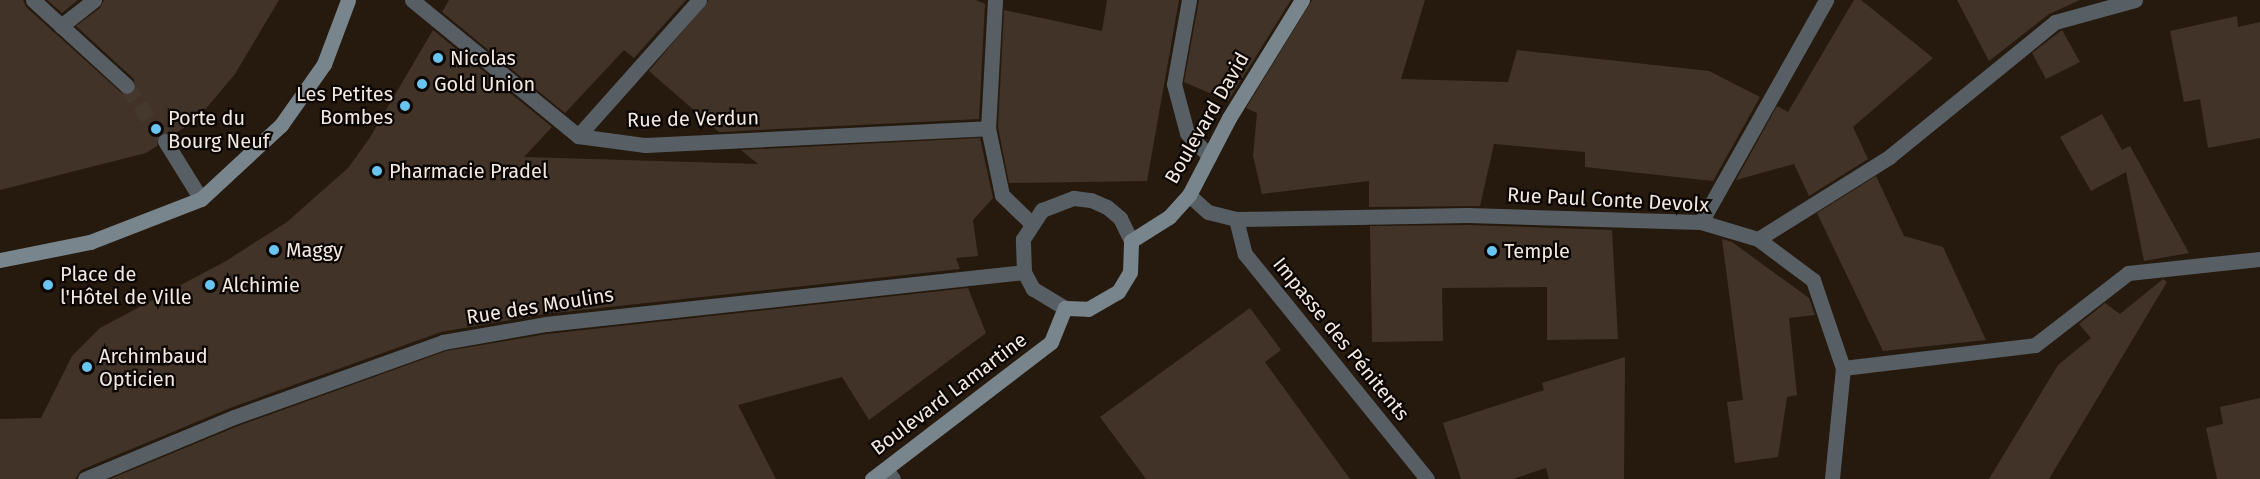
<!DOCTYPE html>
<meta charset="utf-8">
<style>
body{margin:0}
#map{position:relative;width:2260px;height:479px;overflow:hidden;background:#261a0f;font-family:"Fira Sans",sans-serif}
div>[style]{position:absolute}
[style*='--x']{left:calc(var(--x)*1px);top:calc(var(--y)*1px);width:calc(var(--w)*1px);rotate:calc(var(--a)*1deg)}
.building>*{inset:0;background:#413327}
.street-tunnel>*{height:15px;margin-top:-7.5px;transform-origin:0;background:repeating-linear-gradient(90deg,#45392e 0 15px,transparent 0 23px)}
.lane>*{height:15px;margin:-7.5px;padding:0 7.5px;transform-origin:7.5px;border-radius:7.5px;background:#575f64}
.street>*{height:15px;margin:-7.5px;padding:0 7.5px;transform-origin:7.5px;border-radius:7.5px;background:#575f64}
.secondary>*{height:15px;margin:-7.5px;padding:0 7.5px;transform-origin:7.5px;border-radius:7.5px;background:#78858c}
.dots>*{width:16px;height:16px;translate:-50% -50%;box-sizing:border-box;border:3px solid #0b0603;border-radius:50%}
span{translate:-50% -50%;white-space:nowrap;text-align:center;line-height:1.15;-webkit-text-stroke:4.5px #0b0603;paint-order:stroke}
.poi-label{font-size:20px;color:#f2e9e1}
.left{translate:0 -50%;text-align:left}
.right{translate:-100% -50%;text-align:right}
.street-label{font-size:20px;color:#f2e9e1}
</style>
<div id="map">
<div class="building">
<i style="clip-path:polygon(0 0,23px 0,26px 7px,125px 96px,135px 92px,134px 79px,76px 26px,100px 8px,104px 0,279px 0,235px 74px,198px 118px,173px 135px,159px 133px,157px 146px,146px 153px,0 190px)"></i>
<i style="clip-path:polygon(47px 0,78px 0,62px 13px)"></i>
<i style="clip-path:polygon(449px 0,686px 0,634px 58px,624px 50px,565px 113px,442px 12px)"></i>
<i style="clip-path:polygon(709px 0,976px 0,985px 4px,979px 119px,719px 132px,649px 71px)"></i>
<i style="clip-path:polygon(1107px 0,1179px 0,1147px 181px,1009px 183px,998px 127px,1004px 10px,1102px 31px)"></i>
<i style="clip-path:polygon(1199px 0,1291px 0,1228px 101px,1184px 82px)"></i>
<i style="clip-path:polygon(1312px 0,1425px 0,1401px 79px,1508px 82px,1517px 50px,1709px 71px,1760px 97px,1713px 181px,1585px 167px,1585px 152px,1494px 144px,1480px 206px,1369px 207px,1369px 181px,1262px 194px,1253px 156px,1257px 113px,1246px 108px)"></i>
<i style="clip-path:polygon(1854px 0,1861px 0,1933px 58px,1853px 127px,1868px 159px,1809px 196px,1794px 164px,1736px 180px,1777px 106px,1788px 112px)"></i>
<i style="clip-path:polygon(1957px 0,2080px 0,2049px 14px,1989px 61px)"></i>
<i style="clip-path:polygon(2237px 16px,2238px 27px,2260px 22px,2260px 138px,2208px 148px,2200px 99px,2184px 102px,2170px 31px)"></i>
<i style="clip-path:polygon(433px 30px,552px 127px,524px 157px,758px 164px,741px 150px,980px 138px,993px 198px,973px 220px,978px 256px,956px 258px,960px 269px,545px 314px,441px 332px,230px 408px,81px 470px,75px 479px,0 479px,0 419px,41px 418px,72px 356px,100px 328px,226px 261px,287px 222px,322px 191px,348px 168px,369px 139px)"></i>
<i style="clip-path:polygon(2062px 30px,2080px 62px,2046px 79px,2032px 53px)"></i>
<i style="clip-path:polygon(2102px 114px,2122px 150px,2130px 146px,2189px 253px,2144px 261px,2126px 172px,2091px 191px,2060px 137px)"></i>
<i style="clip-path:polygon(1876px 176px,1904px 236px,1943px 247px,1986px 340px,1883px 351px,1817px 213px)"></i>
<i style="clip-path:polygon(1468px 225px,1612px 230px,1618px 339px,1547px 340px,1547px 287px,1442px 288px,1443px 341px,1372px 342px,1370px 226px)"></i>
<i style="clip-path:polygon(1722px 239px,1732px 242px,1809px 298px,1815px 315px,1789px 318px,1797px 395px,1787px 397px,1778px 457px,1735px 463px,1727px 402px,1743px 400px)"></i>
<i style="clip-path:polygon(2163px 279px,2167px 282px,2049px 479px,1989px 479px,2058px 365px,2091px 338px,2079px 324px,2105px 303px,2120px 314px)"></i>
<i style="clip-path:polygon(968px 288px,986px 333px,869px 420px,842px 377px,738px 405px,776px 479px,110px 479px,238px 426px,446px 351px,547px 334px)"></i>
<i style="clip-path:polygon(1250px 308px,1281px 350px,1265px 362px,1350px 479px,1146px 479px,1100px 417px)"></i>
<i style="clip-path:polygon(1625px 357px,1624px 479px,1549px 479px,1546px 468px,1513px 479px,1461px 479px,1443px 423px,1544px 390px,1542px 383px)"></i>
<i style="clip-path:polygon(2260px 398px,2260px 479px,2217px 479px,2206px 428px,2223px 424px,2220px 407px)"></i>
</div>
<div class="street-tunnel">
<i style="--x:127;--y:86;--w:67;--a:55.4"></i>
</div>
<div class="lane">
<i style="--x:886;--y:469;--w:12;--a:55"></i>
</div>
<div class="street">
<i style="--x:33;--y:0;--w:127;--a:42.5"></i>
<i style="--x:412;--y:0;--w:215;--a:39.3"></i>
<i style="--x:578;--y:136;--w:68;--a:7.7"></i>
<i style="--x:645;--y:145;--w:343;--a:-2.8"></i>
<i style="--x:995;--y:0;--w:128;--a:93.1"></i>
<i style="--x:988;--y:128;--w:68;--a:78.2"></i>
<i style="--x:1002;--y:195;--w:40;--a:44"></i>
<i style="--x:1189;--y:0;--w:85;--a:100.1"></i>
<i style="--x:1174;--y:84;--w:51;--a:75.1"></i>
<i style="--x:1187;--y:133;--w:32;--a:46"></i>
<i style="--x:61;--y:26;--w:42;--a:-38.2"></i>
<i style="--x:578;--y:136;--w:182;--a:-48.3"></i>
<i style="--x:165;--y:141;--w:68;--a:58.2"></i>
<i style="--x:1189;--y:195;--w:25;--a:42"></i>
<i style="--x:1208;--y:212;--w:29;--a:14"></i>
<i style="--x:1236;--y:219;--w:232;--a:-1"></i>
<i style="--x:1468;--y:215;--w:233;--a:1.7"></i>
<i style="--x:1701;--y:222;--w:59;--a:16.6"></i>
<i style="--x:1758;--y:239;--w:69;--a:36.7"></i>
<i style="--x:1813;--y:280;--w:93;--a:71.2"></i>
<i style="--x:1843;--y:368;--w:112;--a:95.7"></i>
<i style="--x:1236;--y:219;--w:36;--a:76"></i>
<i style="--x:1245;--y:254;--w:289;--a:51"></i>
<i style="--x:1701;--y:222;--w:255;--a:-60.6"></i>
<i style="--x:1758;--y:239;--w:155;--a:-32"></i>
<i style="--x:1889;--y:157;--w:214;--a:-39.1"></i>
<i style="--x:2055;--y:22;--w:83;--a:-15.4"></i>
<i style="--x:1065;--y:308;--w:37;--a:-149"></i>
<i style="--x:1033;--y:289;--w:19;--a:-118"></i>
<i style="--x:1024;--y:272;--w:33;--a:-92"></i>
<i style="--x:1023;--y:239;--w:35;--a:-57"></i>
<i style="--x:1042;--y:210;--w:34;--a:-21"></i>
<i style="--x:1074;--y:198;--w:17;--a:7"></i>
<i style="--x:1091;--y:200;--w:17;--a:24"></i>
<i style="--x:1107;--y:207;--w:17;--a:40"></i>
<i style="--x:1120;--y:218;--w:25;--a:64"></i>
<i style="--x:1843;--y:368;--w:193;--a:-6.8"></i>
<i style="--x:2035;--y:345;--w:118;--a:-37.7"></i>
<i style="--x:2128;--y:273;--w:133;--a:-6.1"></i>
<i style="--x:85;--y:479;--w:161;--a:-22.6"></i>
<i style="--x:234;--y:417;--w:222;--a:-19.7"></i>
<i style="--x:443;--y:342;--w:105;--a:-9.9"></i>
<i style="--x:546;--y:324;--w:481;--a:-6.2"></i>
</div>
<div class="secondary">
<i style="--x:0;--y:260;--w:92;--a:-11.3"></i>
<i style="--x:90;--y:242;--w:119;--a:-21.2"></i>
<i style="--x:201;--y:199;--w:109;--a:-42.8"></i>
<i style="--x:281;--y:125;--w:75;--a:-54.8"></i>
<i style="--x:324;--y:64;--w:68;--a:-69.4"></i>
<i style="--x:872;--y:479;--w:225;--a:-37.4"></i>
<i style="--x:1051;--y:342;--w:37;--a:-68"></i>
<i style="--x:1065;--y:308;--w:23;--a:2"></i>
<i style="--x:1088;--y:309;--w:34;--a:-30"></i>
<i style="--x:1118;--y:292;--w:23;--a:-59"></i>
<i style="--x:1130;--y:272;--w:31;--a:-88"></i>
<i style="--x:1131;--y:241;--w:45;--a:-32.3"></i>
<i style="--x:1169;--y:217;--w:30;--a:-48"></i>
<i style="--x:1189;--y:195;--w:87;--a:-62.5"></i>
<i style="--x:1229;--y:118;--w:139;--a:-58.3"></i>
</div>
<div class="dots">
<i style="left:438px;top:58px;background:#68c4f0"></i>
<i style="left:422px;top:84px;background:#68c4f0"></i>
<i style="left:405px;top:106px;background:#68c4f0"></i>
<i style="left:156px;top:129px;background:#68c4f0"></i>
<i style="left:377px;top:171px;background:#68c4f0"></i>
<i style="left:274px;top:250px;background:#68c4f0"></i>
<i style="left:1492px;top:251px;background:#68c4f0"></i>
<i style="left:48px;top:285px;background:#68c4f0"></i>
<i style="left:210px;top:285px;background:#68c4f0"></i>
<i style="left:87px;top:367px;background:#68c4f0"></i>
</div>
<div class="poi-label">
<span class="left" style="left:450px;top:58px">Nicolas</span>
<span class="left" style="left:434px;top:84px">Gold Union</span>
<span class="right" style="left:393px;top:106px">Les Petites<br>Bombes</span>
<span class="left" style="left:168px;top:130px">Porte du<br>Bourg Neuf</span>
<span class="left" style="left:389px;top:171px">Pharmacie Pradel</span>
<span class="left" style="left:286px;top:250px">Maggy</span>
<span class="left" style="left:1504px;top:251px">Temple</span>
<span class="left" style="left:60px;top:286px">Place de<br>l'Hôtel de Ville</span>
<span class="left" style="left:222px;top:285px">Alchimie</span>
<span class="left" style="left:99px;top:368px">Archimbaud<br>Opticien</span>
</div>
<div class="street-label">
<span style="left:1207px;top:118px;rotate:-60deg">Boulevard David</span>
<span style="left:693px;top:119px;rotate:-1deg">Rue de Verdun</span>
<span style="left:1608px;top:200px;rotate:3deg">Rue Paul Conte Devolx</span>
<span style="left:540px;top:306px;rotate:-9deg">Rue des Moulins</span>
<span style="left:1341px;top:339px;rotate:51deg">Impasse des Pénitents</span>
<span style="left:949px;top:394px;rotate:-37deg">Boulevard Lamartine</span>
</div>
</div>
